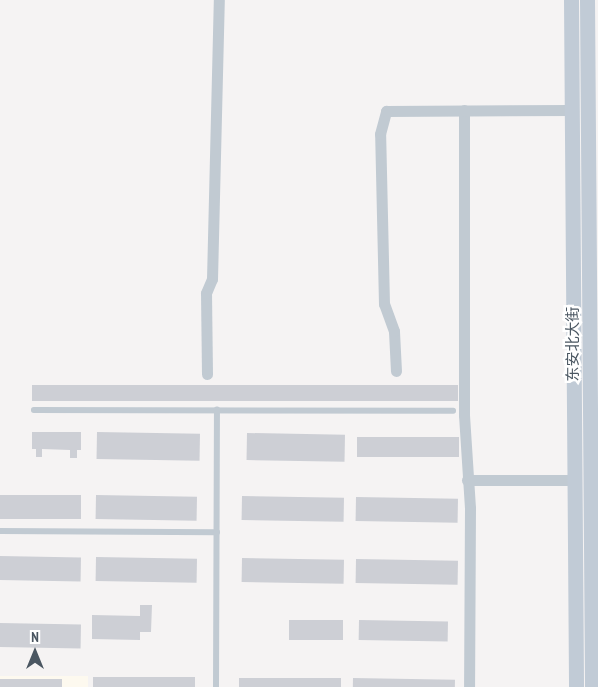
<!DOCTYPE html>
<meta charset="utf-8">
<style>
body{margin:0}
#map{position:relative;width:598px;height:687px;overflow:hidden;background:#f5f3f3;font-family:"PT Sans Narrow","Noto Sans SC",sans-serif}
div>[style]{position:absolute}
[style*='--x']{left:calc(var(--x)*1px);top:calc(var(--y)*1px);width:calc(var(--w)*1px);rotate:calc(var(--a)*1deg)}
.commercial>*{inset:0;background:#fdf9ef;transform-origin:0 0}
.building>*{inset:0;background:#cdcfd5;transform-origin:0 0}
.service>*{height:5.5px;margin:-2.75px;padding:0 2.75px;transform-origin:2.75px;border-radius:2.75px;background:#c1cad2}
.minor>*{height:11px;margin:-5.5px;padding:0 5.5px;transform-origin:5.5px;border-radius:5.5px;background:#c1cad2}
.secondary>*{height:15px;margin:-7.5px;padding:0 7.5px;transform-origin:7.5px;border-radius:7.5px;background:#c1cbd6}
span{translate:-50% -50%;white-space:nowrap;text-align:center;line-height:1.15;-webkit-text-stroke:5px #fff;paint-order:stroke}
.street-label{font-size:15px;color:#4a5661}
.north{position:absolute;left:10px;top:627px;width:50px;height:50px;-webkit-text-stroke:4px #fff;paint-order:stroke;rotate:0deg;font-size:14px;font-weight:700;line-height:20px;text-align:center;color:#4a5661}
.north::after{content:'';display:block;margin:auto;width:18px;height:22px;background:#4a5661;clip-path:polygon(50% 0,100% 100%,50% 72%,0 100%)}
</style>
<div id="map">
<div class="commercial">
<i style="left:88px;top:676px;width:11px;height:88px;rotate:90deg"></i>
</div>
<div class="building">
<i style="left:32px;top:385px;width:426px;height:16px"></i>
<i style="clip-path:polygon(32px 432px,81px 432px,81px 450px,77px 450px,77px 458px,70px 458px,70px 450px,42px 449px,42px 457px,36px 457px,36px 449px,32px 449px)"></i>
<i style="left:97px;top:432px;width:103px;height:27px;rotate:1deg"></i>
<i style="left:247px;top:433px;width:98px;height:27px;rotate:1deg"></i>
<i style="left:357px;top:437px;width:102px;height:20px"></i>
<i style="left:0;top:495px;width:81px;height:24px"></i>
<i style="left:96px;top:495px;width:101px;height:24px;rotate:1deg"></i>
<i style="left:242px;top:496px;width:102px;height:24px;rotate:1deg"></i>
<i style="left:356px;top:497px;width:102px;height:24px;rotate:1deg"></i>
<i style="left:0;top:556px;width:81px;height:24px;rotate:1deg"></i>
<i style="left:96px;top:557px;width:101px;height:24px;rotate:1deg"></i>
<i style="left:242px;top:558px;width:102px;height:24px;rotate:1deg"></i>
<i style="left:356px;top:559px;width:102px;height:24px;rotate:1deg"></i>
<i style="clip-path:polygon(140px 605px,152px 605px,151px 632px,140px 632px,140px 640px,92px 639px,92px 615px,140px 616px)"></i>
<i style="left:289px;top:620px;width:54px;height:20px"></i>
<i style="left:359px;top:620px;width:89px;height:20px;rotate:1deg"></i>
<i style="left:0;top:623px;width:81px;height:24px;rotate:1deg"></i>
<i style="left:93px;top:677px;width:102px;height:10px"></i>
<i style="left:239px;top:678px;width:102px;height:9px"></i>
<i style="left:353px;top:678px;width:102px;height:9px;rotate:1deg"></i>
<i style="left:0;top:679px;width:62px;height:8px"></i>
</div>
<div class="service">
<i style="--x:34;--y:410;--w:419;--a:0.1"></i>
<i style="--x:0;--y:531;--w:217;--a:0.3"></i>
<i style="--x:216;--y:687;--w:277;--a:-89.8"></i>
</div>
<div class="minor">
<i style="--x:464;--y:110;--w:305;--a:90"></i>
<i style="--x:464;--y:415;--w:93;--a:86.3"></i>
<i style="--x:470;--y:508;--w:179;--a:90.3"></i>
<i style="--x:396;--y:371;--w:40;--a:-92.9"></i>
<i style="--x:394;--y:331;--w:29;--a:-110"></i>
<i style="--x:384;--y:304;--w:170;--a:-91.3"></i>
<i style="--x:380;--y:134;--w:24;--a:-75"></i>
<i style="--x:386;--y:111;--w:185;--a:-0.3"></i>
<i style="--x:207;--y:374;--w:81;--a:-90.7"></i>
<i style="--x:206;--y:293;--w:15;--a:-67"></i>
<i style="--x:212;--y:279;--w:279;--a:-88.6"></i>
<i style="--x:467;--y:480;--w:107;--a:0"></i>
</div>
<div class="secondary">
<i style="--x:571;--y:0;--w:687;--a:89.58"></i>
<i style="--x:587;--y:0;--w:687;--a:89.58"></i>
</div>
<div class="street-label">
<span style="left:573px;top:344px;rotate:-90deg">东安北大街</span>
</div>
<div class="north">N</div>
</div>
